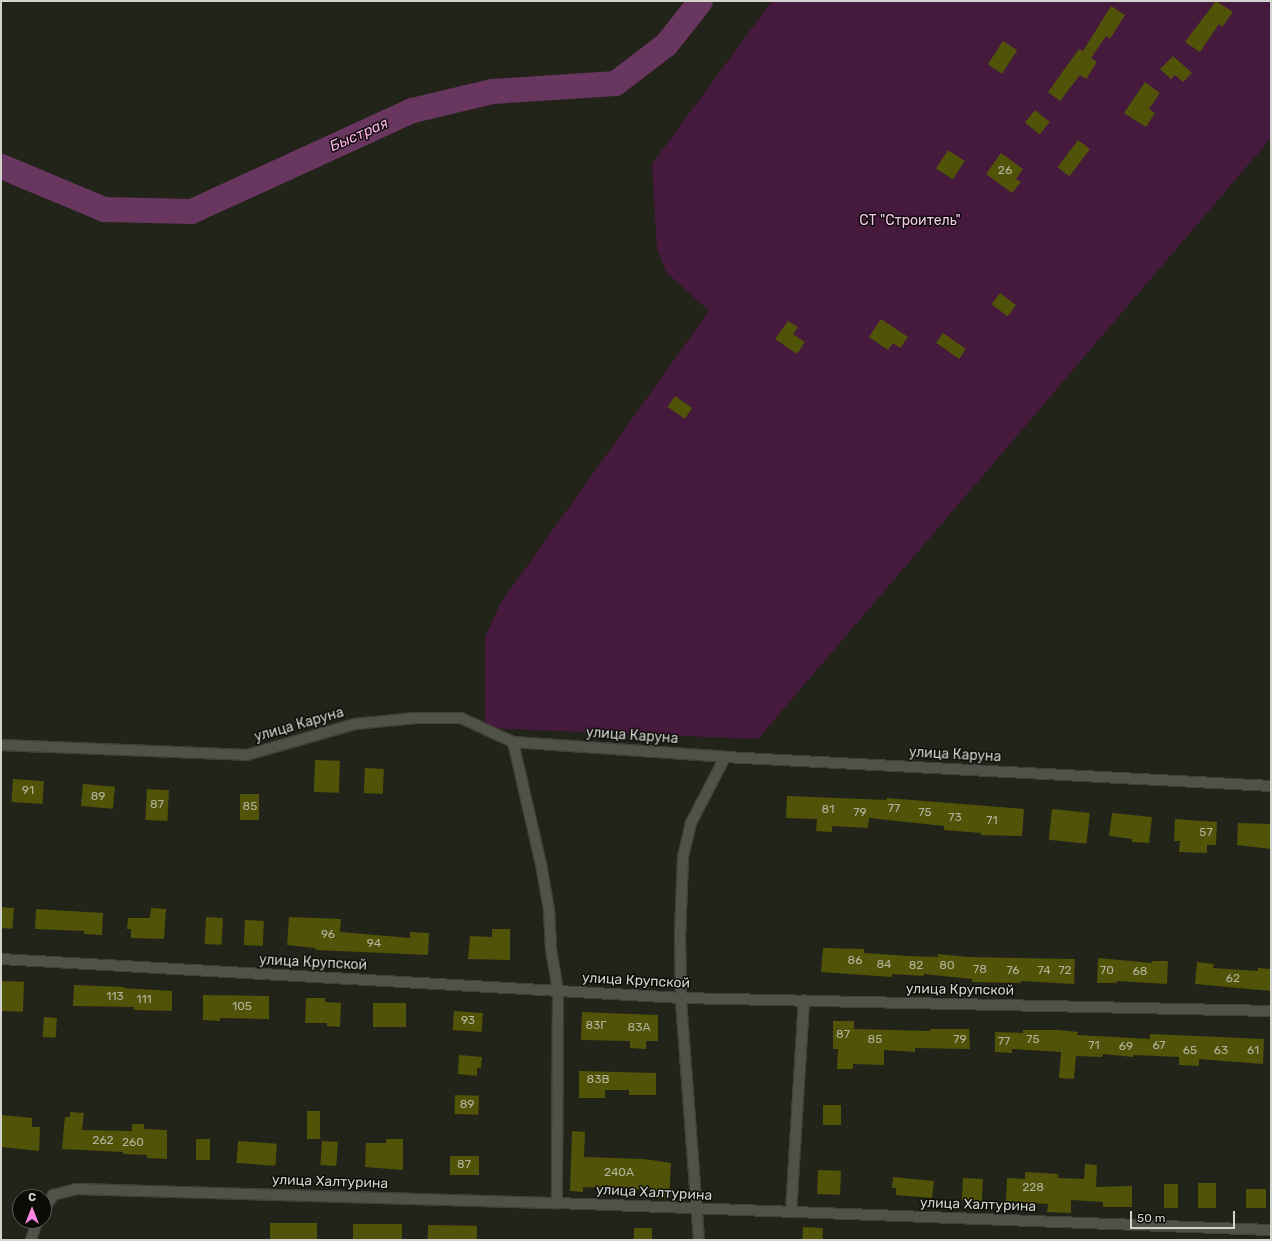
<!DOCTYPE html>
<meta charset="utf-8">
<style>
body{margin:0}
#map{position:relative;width:1272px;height:1241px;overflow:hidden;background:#222319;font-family:Rubik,sans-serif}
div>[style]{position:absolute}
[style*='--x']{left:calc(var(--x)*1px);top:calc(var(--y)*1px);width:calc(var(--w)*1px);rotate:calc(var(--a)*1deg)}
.green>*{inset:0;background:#451a3d}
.river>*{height:25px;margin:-12.5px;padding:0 12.5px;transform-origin:12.5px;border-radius:12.5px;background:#68365e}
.building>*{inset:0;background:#515308;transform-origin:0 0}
.roads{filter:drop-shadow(1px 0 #404038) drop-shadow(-1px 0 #404038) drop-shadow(0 1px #404038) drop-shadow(0 -1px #404038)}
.street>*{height:10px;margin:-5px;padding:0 5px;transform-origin:5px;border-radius:5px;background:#515247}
span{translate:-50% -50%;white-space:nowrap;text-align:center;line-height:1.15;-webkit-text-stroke:3px #0b0c08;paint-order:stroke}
.number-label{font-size:12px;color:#b2b49c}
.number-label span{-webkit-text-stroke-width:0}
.park-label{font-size:14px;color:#f6c6ea}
.street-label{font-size:14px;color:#d3d4cd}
.water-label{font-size:15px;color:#fdaeeb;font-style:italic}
.frame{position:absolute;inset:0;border:2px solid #d3d4cd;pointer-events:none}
.north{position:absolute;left:12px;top:1189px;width:40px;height:40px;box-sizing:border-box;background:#0b0c08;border:1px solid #5b5c57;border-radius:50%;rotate:0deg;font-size:11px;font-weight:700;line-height:16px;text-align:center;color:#d3d4cd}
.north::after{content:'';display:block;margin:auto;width:14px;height:18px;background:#fc86e4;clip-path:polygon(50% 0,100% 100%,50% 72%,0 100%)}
.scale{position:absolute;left:1130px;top:1211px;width:105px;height:18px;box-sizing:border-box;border:2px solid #d3d4cd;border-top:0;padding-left:5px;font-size:12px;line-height:14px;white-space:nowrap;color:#d3d4cd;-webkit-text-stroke:3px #0b0c08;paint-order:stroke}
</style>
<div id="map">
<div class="green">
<i style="clip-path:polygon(772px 1px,1271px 1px,1271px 138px,758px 739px,485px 728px,485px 637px,500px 604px,709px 311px,666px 272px,657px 249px,652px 164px)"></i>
</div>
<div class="river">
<i style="--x:1;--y:166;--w:112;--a:22.7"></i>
<i style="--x:104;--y:209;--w:87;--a:1.3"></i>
<i style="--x:191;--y:211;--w:243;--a:-24.6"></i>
<i style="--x:412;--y:110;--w:82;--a:-13.4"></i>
<i style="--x:492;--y:91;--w:123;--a:-3.7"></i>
<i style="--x:615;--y:83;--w:64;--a:-37.4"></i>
<i style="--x:666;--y:44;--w:55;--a:-51.7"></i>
</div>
<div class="building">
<i style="clip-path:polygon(1216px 1px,1233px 12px,1222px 27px,1219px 24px,1200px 52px,1185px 42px)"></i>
<i style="clip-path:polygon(1111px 6px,1125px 15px,1110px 39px,1106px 36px,1091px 58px,1097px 62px,1086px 79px,1080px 75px,1060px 101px,1048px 92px,1079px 49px,1083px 51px)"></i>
<i style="left:1003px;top:41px;width:17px;height:28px;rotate:33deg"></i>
<i style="clip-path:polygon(1173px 56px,1192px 73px,1183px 82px,1175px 75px,1171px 79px,1160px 69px)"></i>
<i style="clip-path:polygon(1145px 82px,1160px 93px,1149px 109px,1155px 113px,1146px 127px,1124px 113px)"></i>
<i style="left:1035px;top:110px;width:19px;height:16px;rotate:39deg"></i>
<i style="left:1078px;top:140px;width:15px;height:34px;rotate:37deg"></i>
<i style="left:948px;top:150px;width:20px;height:22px;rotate:33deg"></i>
<i style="clip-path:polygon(1001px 153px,1023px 169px,1016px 179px,1021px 182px,1012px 193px,986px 174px)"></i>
<i style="left:1000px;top:293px;width:20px;height:14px;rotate:37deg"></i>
<i style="clip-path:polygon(881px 319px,908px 337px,900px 348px,893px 343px,888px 350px,869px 337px)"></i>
<i style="clip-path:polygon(788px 321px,798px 327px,793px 334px,805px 342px,797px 354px,775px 339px)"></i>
<i style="left:943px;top:333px;width:28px;height:12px;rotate:35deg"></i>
<i style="left:675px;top:396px;width:21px;height:13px;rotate:35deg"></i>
<i style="left:315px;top:760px;width:25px;height:32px;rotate:2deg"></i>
<i style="left:365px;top:768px;width:19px;height:25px;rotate:3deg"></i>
<i style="left:13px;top:779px;width:31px;height:23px;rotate:4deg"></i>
<i style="left:83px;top:784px;width:32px;height:22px;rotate:5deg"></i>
<i style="left:147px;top:789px;width:22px;height:31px;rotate:3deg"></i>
<i style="left:240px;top:794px;width:19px;height:26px"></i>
<i style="clip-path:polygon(787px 796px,886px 800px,887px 798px,1024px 809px,1022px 836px,981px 835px,981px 833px,944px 830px,944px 826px,869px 818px,868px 828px,832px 826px,832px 832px,816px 831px,817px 819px,786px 818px)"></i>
<i style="left:1052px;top:809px;width:38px;height:31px;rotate:6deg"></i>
<i style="clip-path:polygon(1112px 813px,1152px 817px,1149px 843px,1132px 842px,1132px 839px,1109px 836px)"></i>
<i style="clip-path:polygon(1175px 819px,1217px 822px,1216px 845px,1207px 845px,1207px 853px,1179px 852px,1180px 841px,1174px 841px)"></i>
<i style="clip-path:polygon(1238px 823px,1271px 824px,1271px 849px,1237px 845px)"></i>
<i style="left:1px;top:907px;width:13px;height:21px;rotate:4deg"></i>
<i style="clip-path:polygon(151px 908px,166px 909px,164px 939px,131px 938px,131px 929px,127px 929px,128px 918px,150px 918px)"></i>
<i style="clip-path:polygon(36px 909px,103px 913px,102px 935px,84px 934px,84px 931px,35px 929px)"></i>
<i style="left:206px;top:917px;width:17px;height:27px;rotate:3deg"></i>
<i style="clip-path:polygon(289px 917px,341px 919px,340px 932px,410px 938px,410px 932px,429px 933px,428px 955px,315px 950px,316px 948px,287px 945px)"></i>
<i style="left:245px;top:920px;width:19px;height:25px;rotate:3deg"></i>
<i style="clip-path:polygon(492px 929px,510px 929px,510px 960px,468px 959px,470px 936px,492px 937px)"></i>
<i style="clip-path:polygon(823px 948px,864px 949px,864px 953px,908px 956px,938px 957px,938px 954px,969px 957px,1075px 959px,1074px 984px,1021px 981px,1021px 983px,972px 982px,972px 979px,924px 974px,924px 976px,892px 974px,892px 977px,821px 972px)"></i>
<i style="clip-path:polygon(1098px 958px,1152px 963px,1152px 961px,1168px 961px,1167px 984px,1117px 981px,1117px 983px,1097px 983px)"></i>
<i style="clip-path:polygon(1197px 962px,1214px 964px,1213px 968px,1258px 971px,1258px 968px,1271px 969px,1271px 991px,1195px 984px)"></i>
<i style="left:1px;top:981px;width:23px;height:30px;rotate:2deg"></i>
<i style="clip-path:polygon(74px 985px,124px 987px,124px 988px,172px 991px,172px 1011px,134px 1010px,134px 1007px,73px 1006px)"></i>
<i style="clip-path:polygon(203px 995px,269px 996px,269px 1019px,220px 1018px,220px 1021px,203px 1020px)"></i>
<i style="clip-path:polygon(306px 998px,325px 998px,325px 1002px,341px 1003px,340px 1027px,327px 1026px,327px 1023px,305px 1023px)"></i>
<i style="left:373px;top:1003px;width:33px;height:24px"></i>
<i style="left:454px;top:1011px;width:29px;height:19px;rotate:4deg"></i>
<i style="clip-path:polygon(582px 1012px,658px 1015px,658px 1041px,646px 1041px,646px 1049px,630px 1048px,630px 1041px,581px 1040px)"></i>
<i style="left:44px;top:1017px;width:13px;height:20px;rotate:4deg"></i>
<i style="clip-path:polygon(833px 1021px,854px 1021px,854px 1029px,930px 1031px,930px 1029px,969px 1029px,970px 1049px,915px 1048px,915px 1052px,884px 1050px,884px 1065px,853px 1064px,853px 1069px,837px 1069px,838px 1049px,833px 1049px)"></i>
<i style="clip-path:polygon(1023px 1030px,1058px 1030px,1078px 1032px,1077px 1035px,1150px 1039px,1150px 1034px,1264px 1039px,1263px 1064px,1199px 1059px,1199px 1066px,1179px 1065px,1179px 1057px,1134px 1055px,1133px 1057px,1103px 1054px,1102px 1057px,1076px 1056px,1074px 1079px,1059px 1078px,1061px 1052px,1012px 1049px,1012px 1053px,995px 1052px,995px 1032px,1023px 1033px)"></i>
<i style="clip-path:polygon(459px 1055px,482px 1057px,481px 1068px,477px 1068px,477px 1076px,458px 1074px)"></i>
<i style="clip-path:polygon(579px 1071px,656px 1073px,656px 1095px,629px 1095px,629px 1090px,605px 1090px,605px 1098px,579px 1098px)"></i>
<i style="left:455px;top:1095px;width:24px;height:19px;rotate:2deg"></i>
<i style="left:823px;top:1105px;width:18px;height:20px"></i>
<i style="left:307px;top:1111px;width:13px;height:28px"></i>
<i style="clip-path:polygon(70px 1112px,84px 1113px,82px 1130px,132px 1131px,132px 1124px,144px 1124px,144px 1129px,167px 1130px,167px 1159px,147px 1158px,147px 1155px,123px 1154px,123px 1152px,62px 1149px,65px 1117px,70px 1117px)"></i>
<i style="clip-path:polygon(1px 1115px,32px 1118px,32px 1127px,40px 1127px,39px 1151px,1px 1147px)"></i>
<i style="clip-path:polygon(572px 1131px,585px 1132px,584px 1157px,644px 1159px,671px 1163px,669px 1199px,656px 1198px,656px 1190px,583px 1187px,583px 1192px,570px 1191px)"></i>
<i style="left:196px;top:1139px;width:14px;height:21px"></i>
<i style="clip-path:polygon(386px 1139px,403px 1139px,403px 1170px,365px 1167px,366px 1143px,386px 1143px)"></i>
<i style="left:238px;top:1141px;width:39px;height:22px;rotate:4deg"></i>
<i style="left:322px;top:1141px;width:16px;height:24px;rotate:4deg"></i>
<i style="left:450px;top:1156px;width:29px;height:19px"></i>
<i style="clip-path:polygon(1085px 1164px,1097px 1165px,1096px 1187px,1132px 1186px,1132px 1207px,1103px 1207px,1103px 1202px,1071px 1200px,1071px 1213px,1047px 1212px,1048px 1204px,1006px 1201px,1007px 1178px,1025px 1179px,1025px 1172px,1058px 1174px,1058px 1178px,1084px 1179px)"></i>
<i style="left:818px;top:1170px;width:23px;height:24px;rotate:2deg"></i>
<i style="clip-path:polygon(893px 1177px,934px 1181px,932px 1198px,896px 1195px,896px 1188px,892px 1188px)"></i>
<i style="left:963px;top:1178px;width:20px;height:22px;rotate:3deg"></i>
<i style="left:1198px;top:1183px;width:18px;height:25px"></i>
<i style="left:1164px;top:1184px;width:14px;height:24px"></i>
<i style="left:1246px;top:1189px;width:20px;height:19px"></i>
<i style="left:270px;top:1223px;width:47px;height:17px"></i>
<i style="left:353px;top:1224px;width:49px;height:16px"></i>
<i style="left:428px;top:1225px;width:49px;height:15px;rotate:1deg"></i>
<i style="left:803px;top:1227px;width:20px;height:13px;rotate:3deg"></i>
<i style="left:634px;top:1228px;width:18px;height:12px"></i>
</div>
<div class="roads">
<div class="street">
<i style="--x:513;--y:742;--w:125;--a:77.1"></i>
<i style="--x:541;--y:864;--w:47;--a:80.1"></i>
<i style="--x:549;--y:910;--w:39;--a:87"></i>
<i style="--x:551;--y:949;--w:43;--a:80.5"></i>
<i style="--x:558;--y:991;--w:212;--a:90.3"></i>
<i style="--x:1;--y:745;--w:246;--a:2.3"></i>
<i style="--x:247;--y:755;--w:112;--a:-16"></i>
<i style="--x:355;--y:724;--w:61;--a:-5.6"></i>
<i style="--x:416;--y:718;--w:45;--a:0"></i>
<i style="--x:461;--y:718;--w:57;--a:24.8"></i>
<i style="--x:513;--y:742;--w:213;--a:4"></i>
<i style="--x:725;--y:757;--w:547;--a:3.04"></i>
<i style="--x:1;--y:959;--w:681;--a:3.28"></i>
<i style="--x:681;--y:998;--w:590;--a:1.26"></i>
<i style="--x:44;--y:1209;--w:17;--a:-57"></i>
<i style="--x:53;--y:1195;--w:25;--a:-14"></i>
<i style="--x:77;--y:1189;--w:480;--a:1.7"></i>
<i style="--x:557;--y:1203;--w:715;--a:2.17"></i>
<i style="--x:791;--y:1212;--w:212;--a:-86.5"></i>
<i style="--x:31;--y:1240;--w:20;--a:-72"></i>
<i style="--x:699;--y:1240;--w:243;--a:-94.3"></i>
<i style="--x:681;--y:998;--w:62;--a:-90.9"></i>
<i style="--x:680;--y:936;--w:79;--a:-87.8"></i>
<i style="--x:683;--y:857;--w:35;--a:-77"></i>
<i style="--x:691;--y:823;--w:74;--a:-62.7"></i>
</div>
</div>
<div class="number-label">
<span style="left:1005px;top:171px">26</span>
<span style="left:28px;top:791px">91</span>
<span style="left:98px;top:797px">89</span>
<span style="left:157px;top:805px">87</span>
<span style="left:250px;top:807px">85</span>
<span style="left:894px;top:809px">77</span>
<span style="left:828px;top:810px">81</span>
<span style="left:860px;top:813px">79</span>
<span style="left:925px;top:813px">75</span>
<span style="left:955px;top:818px">73</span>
<span style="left:992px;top:821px">71</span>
<span style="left:1206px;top:833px">57</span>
<span style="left:328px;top:935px">96</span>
<span style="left:374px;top:944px">94</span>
<span style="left:855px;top:961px">86</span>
<span style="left:884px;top:965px">84</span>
<span style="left:916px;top:966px">82</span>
<span style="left:947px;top:966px">80</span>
<span style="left:980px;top:970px">78</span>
<span style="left:1013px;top:971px">76</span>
<span style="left:1044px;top:971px">74</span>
<span style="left:1065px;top:971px">72</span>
<span style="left:1107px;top:971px">70</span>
<span style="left:1140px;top:972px">68</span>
<span style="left:1233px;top:979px">62</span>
<span style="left:115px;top:997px">113</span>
<span style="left:144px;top:1000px">111</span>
<span style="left:242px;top:1007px">105</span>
<span style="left:468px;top:1021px">93</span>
<span style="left:596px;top:1026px">83Г</span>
<span style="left:639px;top:1028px">83А</span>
<span style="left:843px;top:1035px">87</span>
<span style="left:875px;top:1040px">85</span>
<span style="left:960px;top:1040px">79</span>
<span style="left:1033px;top:1040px">75</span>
<span style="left:1004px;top:1042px">77</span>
<span style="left:1094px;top:1046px">71</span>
<span style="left:1159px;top:1046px">67</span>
<span style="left:1126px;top:1047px">69</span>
<span style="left:1190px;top:1051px">65</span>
<span style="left:1221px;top:1051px">63</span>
<span style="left:1253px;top:1051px">61</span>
<span style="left:598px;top:1080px">83В</span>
<span style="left:467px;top:1105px">89</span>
<span style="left:103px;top:1141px">262</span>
<span style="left:133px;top:1143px">260</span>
<span style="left:464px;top:1165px">87</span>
<span style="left:619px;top:1173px">240А</span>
<span style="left:1033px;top:1188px">228</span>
</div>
<div class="park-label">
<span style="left:910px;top:221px">СТ "Строитель"</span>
</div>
<div class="street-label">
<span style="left:299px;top:725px;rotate:-16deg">улица Каруна</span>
<span style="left:632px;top:736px;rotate:4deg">улица Каруна</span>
<span style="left:955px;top:755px;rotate:3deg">улица Каруна</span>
<span style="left:313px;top:963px;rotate:3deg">улица Крупской</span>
<span style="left:636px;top:981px;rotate:3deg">улица Крупской</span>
<span style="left:960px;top:990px;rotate:1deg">улица Крупской</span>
<span style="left:330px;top:1182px;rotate:2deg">улица Халтурина</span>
<span style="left:654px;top:1193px;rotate:3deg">улица Халтурина</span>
<span style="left:978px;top:1205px;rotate:2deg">улица Халтурина</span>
</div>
<div class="water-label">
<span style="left:359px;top:135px;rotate:-24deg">Быстрая</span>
</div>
<div class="frame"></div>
<div class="north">С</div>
<div class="scale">50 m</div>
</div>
